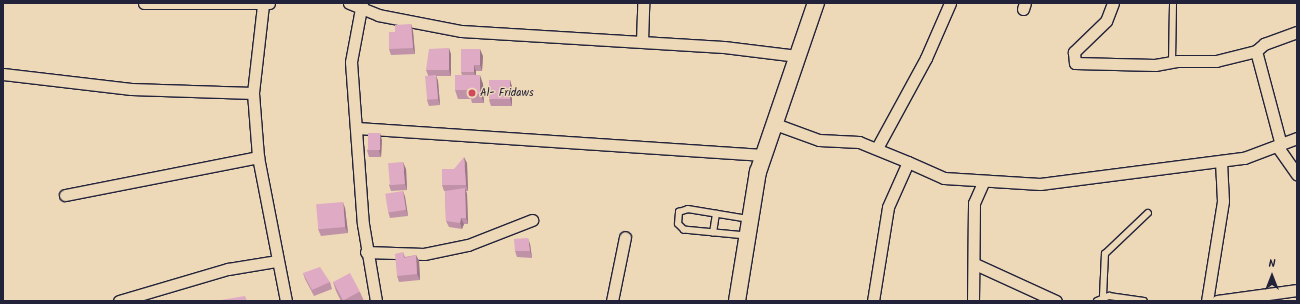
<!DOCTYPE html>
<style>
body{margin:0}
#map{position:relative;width:1300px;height:304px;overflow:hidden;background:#edd9b7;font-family:Kalam,sans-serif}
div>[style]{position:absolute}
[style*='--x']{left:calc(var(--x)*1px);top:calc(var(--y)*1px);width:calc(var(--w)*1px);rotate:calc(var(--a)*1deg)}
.roads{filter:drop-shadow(1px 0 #22223b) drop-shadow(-1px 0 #22223b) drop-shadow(0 1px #22223b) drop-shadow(0 -1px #22223b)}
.lane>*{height:5.5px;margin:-2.75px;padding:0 2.75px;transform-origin:2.75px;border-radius:2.75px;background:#edd9b7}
.street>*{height:11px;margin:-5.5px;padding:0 5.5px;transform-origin:5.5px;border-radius:5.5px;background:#edd9b7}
.secondary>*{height:16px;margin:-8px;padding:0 8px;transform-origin:8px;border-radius:8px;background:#edd9b7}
.wall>*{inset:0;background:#c092a8}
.shaded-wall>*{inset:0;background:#9c7788}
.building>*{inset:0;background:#dfaac3;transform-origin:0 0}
.dots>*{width:11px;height:11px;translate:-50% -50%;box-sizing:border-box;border:2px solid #edd9b7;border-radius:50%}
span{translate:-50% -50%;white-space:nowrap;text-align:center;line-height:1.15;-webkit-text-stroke:3px #edd9b7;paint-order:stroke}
.poi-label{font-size:11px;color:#22223b}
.left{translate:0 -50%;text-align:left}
.frame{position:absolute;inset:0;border:4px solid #22223b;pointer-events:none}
.north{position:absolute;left:1252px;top:256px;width:40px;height:40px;-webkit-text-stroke:3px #edd9b7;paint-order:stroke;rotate:0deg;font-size:11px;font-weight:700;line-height:16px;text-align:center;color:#22223b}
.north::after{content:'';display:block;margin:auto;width:14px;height:18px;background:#22223b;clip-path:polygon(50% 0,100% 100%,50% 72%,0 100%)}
</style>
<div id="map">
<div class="roads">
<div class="lane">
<i style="--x:1172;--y:62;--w:59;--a:-89"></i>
<i style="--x:713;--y:233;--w:19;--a:-81"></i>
<i style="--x:746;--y:236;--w:62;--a:-174.5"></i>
<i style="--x:684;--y:230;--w:8;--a:-135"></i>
<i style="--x:678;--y:224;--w:12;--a:-85"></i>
<i style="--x:679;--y:212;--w:9;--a:-18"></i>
<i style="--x:688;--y:209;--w:62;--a:9.3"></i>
<i style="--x:1103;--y:296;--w:42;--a:-87.3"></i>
<i style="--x:1105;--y:254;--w:59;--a:-43.6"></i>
<i style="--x:1097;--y:301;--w:13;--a:-23"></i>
<i style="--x:1109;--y:296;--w:35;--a:8"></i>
</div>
<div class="street">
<i style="--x:144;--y:3;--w:125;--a:0"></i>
<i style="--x:349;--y:3;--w:31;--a:22"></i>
<i style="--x:378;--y:15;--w:85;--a:10.9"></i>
<i style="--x:461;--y:31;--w:263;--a:3.5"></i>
<i style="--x:724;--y:47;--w:74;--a:7"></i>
<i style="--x:362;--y:3;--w:60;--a:100.6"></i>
<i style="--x:351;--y:62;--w:162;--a:85.8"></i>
<i style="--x:363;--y:224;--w:78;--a:80.4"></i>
<i style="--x:1113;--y:3;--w:19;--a:111"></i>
<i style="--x:1106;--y:21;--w:45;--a:135.9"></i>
<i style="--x:1074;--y:52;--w:11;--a:85"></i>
<i style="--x:1075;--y:63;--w:80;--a:1.4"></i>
<i style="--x:1155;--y:65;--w:22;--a:-10"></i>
<i style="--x:1177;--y:61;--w:39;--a:0"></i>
<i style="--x:1216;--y:61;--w:41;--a:-14"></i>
<i style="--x:1256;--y:51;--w:11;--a:-41"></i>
<i style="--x:1264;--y:44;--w:35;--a:-20"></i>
<i style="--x:263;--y:5;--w:89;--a:96.5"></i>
<i style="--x:253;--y:93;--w:64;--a:85.5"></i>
<i style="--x:258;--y:157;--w:147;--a:79"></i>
<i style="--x:1023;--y:9;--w:6;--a:-72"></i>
<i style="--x:642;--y:41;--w:38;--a:-88"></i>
<i style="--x:1256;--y:51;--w:97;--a:75.1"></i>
<i style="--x:3;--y:74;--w:129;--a:6.7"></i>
<i style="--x:131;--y:89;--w:122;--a:1.9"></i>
<i style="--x:775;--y:124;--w:47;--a:20"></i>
<i style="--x:819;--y:140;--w:40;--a:2.9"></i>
<i style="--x:859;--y:142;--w:53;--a:22.2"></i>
<i style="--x:357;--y:128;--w:407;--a:3.8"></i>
<i style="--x:1277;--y:146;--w:35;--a:55"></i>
<i style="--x:877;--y:148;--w:102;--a:-61.4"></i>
<i style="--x:926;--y:58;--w:60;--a:-66.4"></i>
<i style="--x:65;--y:195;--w:197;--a:-11.1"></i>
<i style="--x:366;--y:252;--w:58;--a:2"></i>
<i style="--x:424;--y:254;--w:45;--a:-11.6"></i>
<i style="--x:468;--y:245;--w:69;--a:-21.3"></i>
<i style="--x:975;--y:264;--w:89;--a:24.6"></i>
<i style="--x:119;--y:301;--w:114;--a:-16.4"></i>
<i style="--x:228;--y:269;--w:50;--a:-9.3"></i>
<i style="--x:612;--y:301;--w:65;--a:-78.5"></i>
<i style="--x:873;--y:301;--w:95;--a:-80.9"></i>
<i style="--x:888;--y:207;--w:49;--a:-66"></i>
<i style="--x:908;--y:162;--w:39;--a:24"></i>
<i style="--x:944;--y:178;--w:96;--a:3.6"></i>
<i style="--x:1040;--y:184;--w:206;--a:-7.3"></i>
<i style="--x:1244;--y:158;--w:57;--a:-20.7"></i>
<i style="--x:973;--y:301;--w:98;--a:-89.4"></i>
<i style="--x:974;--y:203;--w:24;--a:-66"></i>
<i style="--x:1207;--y:301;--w:101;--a:-80.9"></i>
<i style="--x:1223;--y:201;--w:40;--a:-92.9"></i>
<i style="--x:1217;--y:301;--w:81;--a:-7.8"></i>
</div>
<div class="secondary">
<i style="--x:737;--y:301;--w:131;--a:-80.8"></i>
<i style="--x:758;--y:172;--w:179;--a:-71.1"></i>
</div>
</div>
<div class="wall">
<i style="clip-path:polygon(411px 24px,413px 31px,415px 54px,391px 55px,389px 49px,395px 32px)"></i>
<i style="clip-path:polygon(451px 54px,451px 76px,436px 76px,438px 81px,440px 105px,429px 106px,427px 100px,428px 75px,426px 70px)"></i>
<i style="clip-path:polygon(483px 56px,482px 71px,476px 71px,476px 75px,483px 84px,484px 103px,472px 103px,471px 99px,458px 99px,455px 90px,462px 75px,461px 72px)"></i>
<i style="clip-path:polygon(510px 80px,512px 87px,512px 106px,491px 106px,489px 100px)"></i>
<i style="clip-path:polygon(382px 140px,381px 157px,369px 157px,367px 150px)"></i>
<i style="clip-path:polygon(467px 163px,468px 191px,466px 191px,467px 194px,468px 224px,464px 224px,462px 229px,449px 227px,446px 221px,445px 191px,444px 191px,442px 185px)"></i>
<i style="clip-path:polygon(406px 169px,407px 190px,391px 191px,389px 185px)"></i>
<i style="clip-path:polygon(403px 191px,405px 197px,408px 216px,390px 218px,388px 211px)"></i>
<i style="clip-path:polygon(345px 208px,348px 233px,321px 236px,318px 229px)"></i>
<i style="clip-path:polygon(530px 244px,532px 258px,517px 257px,515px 251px)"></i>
<i style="clip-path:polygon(403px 252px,405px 257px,416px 255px,419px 261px,420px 280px,399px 282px,397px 276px)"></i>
<i style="clip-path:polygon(303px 273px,330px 282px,332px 289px,314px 296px,305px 279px)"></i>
<i style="clip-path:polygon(333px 282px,360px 292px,364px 301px,341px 301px,336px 291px)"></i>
</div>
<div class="shaded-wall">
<i style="clip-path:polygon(411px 24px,413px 31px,415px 54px,413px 48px)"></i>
<i style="clip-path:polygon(449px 48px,451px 54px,451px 76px,449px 70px)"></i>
<i style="clip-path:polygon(480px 49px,483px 56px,482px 71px,480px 65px)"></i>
<i style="clip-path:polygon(474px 65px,476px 71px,476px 78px,474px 72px)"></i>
<i style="clip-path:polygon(436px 75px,438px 81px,440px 105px,438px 99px)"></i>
<i style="clip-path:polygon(480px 75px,483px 84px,484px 103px,480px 94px)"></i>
<i style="clip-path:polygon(510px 80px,512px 87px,512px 106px,510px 99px)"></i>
<i style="clip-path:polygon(380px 133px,382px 140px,381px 157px,379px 151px)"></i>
<i style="clip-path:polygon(464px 157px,467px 163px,468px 191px,466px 185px)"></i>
<i style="clip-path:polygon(403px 162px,406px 169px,407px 190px,405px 184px)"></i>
<i style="clip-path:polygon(465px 188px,467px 194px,468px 224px,466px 218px)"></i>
<i style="clip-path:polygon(403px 191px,405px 197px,408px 216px,406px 210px)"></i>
<i style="clip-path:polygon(343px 202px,345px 208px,348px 233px,345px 227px)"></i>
<i style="clip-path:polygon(461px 218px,464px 224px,462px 229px,460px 223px)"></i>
<i style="clip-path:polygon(528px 238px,530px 244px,532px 258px,530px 251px)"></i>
<i style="clip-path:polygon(416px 255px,419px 261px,420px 280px,417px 274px)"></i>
</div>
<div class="building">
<i style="clip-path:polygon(411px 24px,413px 48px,389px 49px,389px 32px,395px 32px,395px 25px)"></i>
<i style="clip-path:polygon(449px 48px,449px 70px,426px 70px,429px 49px)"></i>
<i style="clip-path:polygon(461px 49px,480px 49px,480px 65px,474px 65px,474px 72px,461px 72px)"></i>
<i style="left:436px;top:75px;width:24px;height:11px;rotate:85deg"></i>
<i style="clip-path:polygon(455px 75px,480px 75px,480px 94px,469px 94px,469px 90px,455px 90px)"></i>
<i style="left:510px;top:80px;width:19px;height:21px;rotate:90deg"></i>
<i style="left:368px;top:133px;width:12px;height:17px"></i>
<i style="clip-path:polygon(464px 157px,466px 185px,442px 185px,442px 169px,454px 169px)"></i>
<i style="left:403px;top:162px;width:22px;height:15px;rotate:85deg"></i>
<i style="clip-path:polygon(465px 188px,466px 218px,461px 218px,460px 223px,446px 221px,445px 191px)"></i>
<i style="left:403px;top:191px;width:19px;height:18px;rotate:81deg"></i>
<i style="left:343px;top:202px;width:25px;height:27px;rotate:85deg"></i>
<i style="clip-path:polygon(528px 238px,530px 251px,515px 251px,514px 239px)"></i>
<i style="clip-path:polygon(403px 252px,404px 258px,416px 255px,417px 274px,397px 276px,395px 254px)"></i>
<i style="clip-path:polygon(320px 267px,330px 282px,312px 290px,303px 273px)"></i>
<i style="left:350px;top:273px;width:21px;height:19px;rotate:62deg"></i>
<i style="clip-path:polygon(245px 296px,247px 301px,221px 300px)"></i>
</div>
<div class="dots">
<i style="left:472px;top:93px;background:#d1495b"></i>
</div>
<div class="poi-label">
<span class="left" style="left:480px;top:93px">Al- Fridaws</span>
</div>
<div class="frame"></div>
<div class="north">N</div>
</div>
